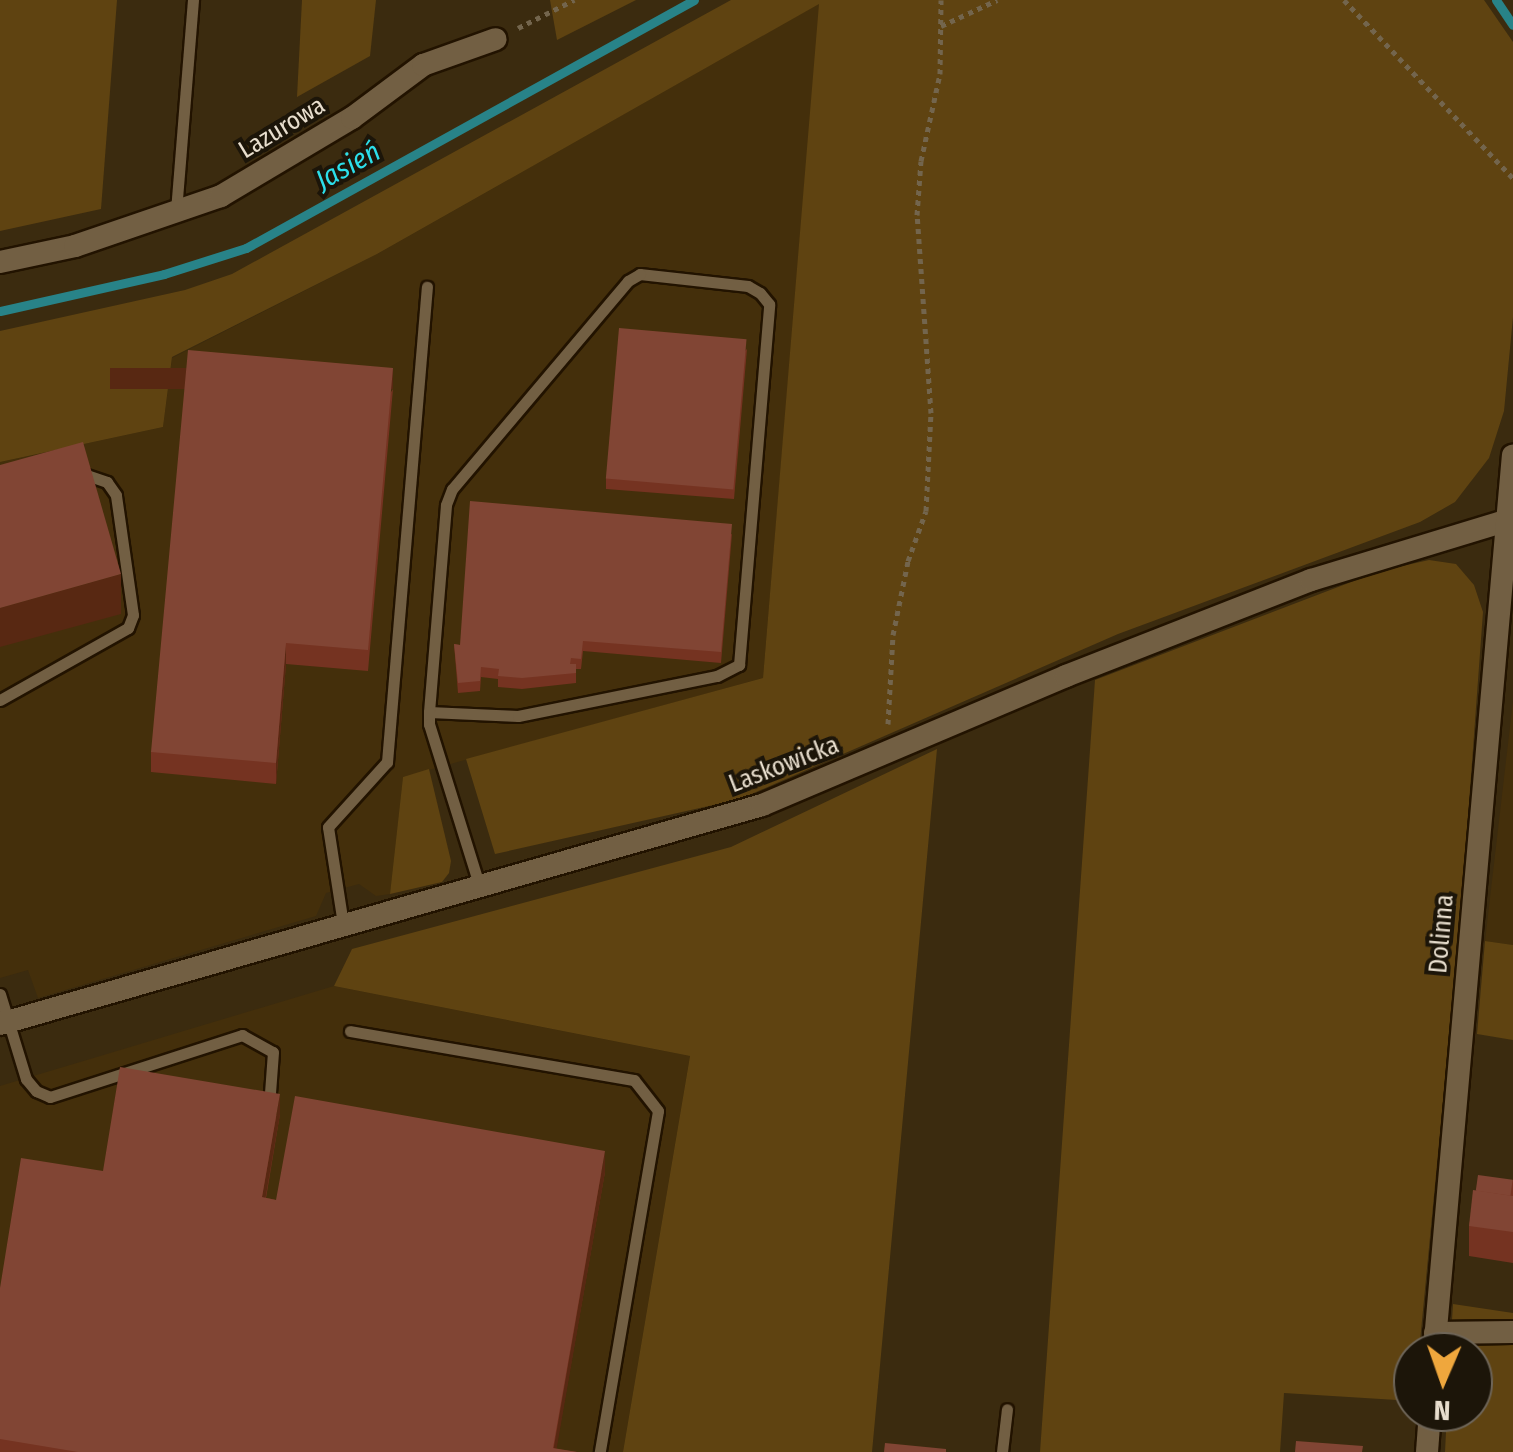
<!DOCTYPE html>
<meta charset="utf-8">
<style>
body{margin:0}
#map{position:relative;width:1513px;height:1452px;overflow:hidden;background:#3b2b0f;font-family:"Fira Sans Condensed",sans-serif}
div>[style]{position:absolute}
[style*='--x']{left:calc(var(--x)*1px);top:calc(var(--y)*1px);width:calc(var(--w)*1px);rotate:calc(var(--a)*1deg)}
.built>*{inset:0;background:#442f0b}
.green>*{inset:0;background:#5f4311}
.stream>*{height:9px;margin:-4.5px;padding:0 4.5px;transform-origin:4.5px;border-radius:4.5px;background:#288388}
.path>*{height:5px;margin-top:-2.5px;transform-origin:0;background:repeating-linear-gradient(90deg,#73654d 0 5px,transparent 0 10px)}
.roads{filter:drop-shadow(2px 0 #221300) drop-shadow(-2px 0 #221300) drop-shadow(0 2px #221300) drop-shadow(0 -2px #221300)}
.lane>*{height:11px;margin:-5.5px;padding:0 5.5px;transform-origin:5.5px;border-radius:5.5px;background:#725f43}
.street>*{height:22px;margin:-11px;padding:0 11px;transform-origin:11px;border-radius:11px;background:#725f43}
.wall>*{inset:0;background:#753321}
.shaded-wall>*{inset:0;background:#582812;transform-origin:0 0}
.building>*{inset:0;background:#814534;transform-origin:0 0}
span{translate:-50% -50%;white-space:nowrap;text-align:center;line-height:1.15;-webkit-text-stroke:8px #1c1509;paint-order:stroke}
.street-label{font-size:25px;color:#e8dece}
.water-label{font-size:28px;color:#2cdfea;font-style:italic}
.north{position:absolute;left:1393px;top:1332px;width:100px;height:100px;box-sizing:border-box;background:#1c1509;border:2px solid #6e6558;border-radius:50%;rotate:182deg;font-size:28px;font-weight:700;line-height:40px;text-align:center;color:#e8dece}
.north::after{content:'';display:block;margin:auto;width:35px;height:45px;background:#efa73d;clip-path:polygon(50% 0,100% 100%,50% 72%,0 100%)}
</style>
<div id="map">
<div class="built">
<i style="clip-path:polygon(820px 3px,763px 678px,403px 777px,390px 894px,376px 896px,359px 884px,326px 893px,316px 916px,38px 998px,28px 970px,0 978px,0 462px,163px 427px,172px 358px,377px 254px)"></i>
<i style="clip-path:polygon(1513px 701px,1513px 945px,1485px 941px)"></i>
<i style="clip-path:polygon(334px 986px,690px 1056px,623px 1452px,0 1452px,0 1086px)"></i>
</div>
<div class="green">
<i style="clip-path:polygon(0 0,117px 0,101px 209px,0 231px)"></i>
<i style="clip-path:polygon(302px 0,376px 0,370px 56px,297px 97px)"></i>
<i style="clip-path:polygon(550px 0,636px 0,557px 40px)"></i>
<i style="clip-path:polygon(731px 0,1484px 0,1513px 42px,1513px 317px,1504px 411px,1489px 458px,1455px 502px,1420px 522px,1118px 634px,740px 799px,495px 854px,466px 759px,763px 678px,819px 4px,377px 254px,172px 357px,163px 427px,0 462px,0 331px,185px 290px,232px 274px)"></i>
<i style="clip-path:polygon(1429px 560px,1456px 564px,1474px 585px,1483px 612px,1461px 913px,1419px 1352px,1413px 1352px,1413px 1401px,1284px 1393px,1280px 1452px,1040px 1452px,1095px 680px,1380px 571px)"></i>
<i style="clip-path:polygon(937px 749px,872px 1452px,623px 1452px,690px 1056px,334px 986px,352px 949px,731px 847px)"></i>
<i style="clip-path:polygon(429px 769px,451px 861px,449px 873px,442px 882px,390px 894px,403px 777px)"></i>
<i style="clip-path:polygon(1485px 941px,1513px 945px,1513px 1040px,1477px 1034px)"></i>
<i style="clip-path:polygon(1453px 1304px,1513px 1313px,1513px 1452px,1445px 1452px,1447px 1412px,1473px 1412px,1473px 1352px,1450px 1352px)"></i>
</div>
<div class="stream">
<i style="--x:1496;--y:0;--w:30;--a:56"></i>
<i style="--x:0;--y:311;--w:168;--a:-12.7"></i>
<i style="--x:164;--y:274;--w:86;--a:-17.6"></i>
<i style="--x:246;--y:248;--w:512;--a:-28.97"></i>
</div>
<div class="path">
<i style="--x:1344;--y:0;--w:245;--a:46.5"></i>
<i style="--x:941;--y:26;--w:62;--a:-24.9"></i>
<i style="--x:518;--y:28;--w:63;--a:-26.6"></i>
<i style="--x:888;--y:724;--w:89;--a:-86.8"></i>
<i style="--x:893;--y:635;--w:76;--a:-78.5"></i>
<i style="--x:908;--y:561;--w:53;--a:-70.2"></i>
<i style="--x:926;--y:511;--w:98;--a:-87.1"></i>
<i style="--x:931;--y:413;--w:198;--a:-94"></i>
<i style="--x:917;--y:215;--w:54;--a:-85.8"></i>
<i style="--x:921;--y:161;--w:89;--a:-77.7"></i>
<i style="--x:940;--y:74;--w:74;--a:-89.2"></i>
</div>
<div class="roads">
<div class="lane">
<i style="--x:176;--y:211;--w:212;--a:-85.4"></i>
<i style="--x:0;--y:700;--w:147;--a:-29.4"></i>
<i style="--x:128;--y:628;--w:14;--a:-69"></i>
<i style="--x:133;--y:615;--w:121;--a:-98.1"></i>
<i style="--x:116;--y:495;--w:16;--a:-125"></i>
<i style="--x:107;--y:482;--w:31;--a:-161"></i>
<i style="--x:429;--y:712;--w:89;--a:2.6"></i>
<i style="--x:518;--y:716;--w:203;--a:-11.4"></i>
<i style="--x:717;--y:676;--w:25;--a:-27"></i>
<i style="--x:739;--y:665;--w:362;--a:-85.2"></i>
<i style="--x:769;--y:304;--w:14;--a:-129"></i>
<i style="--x:760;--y:293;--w:14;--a:-150"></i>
<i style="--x:748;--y:286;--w:109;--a:-173.7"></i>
<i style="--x:640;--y:274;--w:14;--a:150"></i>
<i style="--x:628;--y:281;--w:272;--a:130.2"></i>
<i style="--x:452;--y:489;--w:17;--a:111"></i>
<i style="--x:446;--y:505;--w:208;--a:94.7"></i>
<i style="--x:429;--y:712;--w:12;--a:90"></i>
<i style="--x:429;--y:724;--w:172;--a:72.7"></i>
<i style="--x:343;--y:924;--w:98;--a:-98.8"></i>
<i style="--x:328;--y:827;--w:88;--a:-47.8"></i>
<i style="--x:387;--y:762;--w:477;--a:-85.2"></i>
<i style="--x:0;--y:994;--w:89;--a:73"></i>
<i style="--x:26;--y:1079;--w:16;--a:50"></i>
<i style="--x:36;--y:1091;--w:15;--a:23"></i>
<i style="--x:50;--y:1097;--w:202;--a:-17.9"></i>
<i style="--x:242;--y:1035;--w:35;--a:29"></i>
<i style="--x:273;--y:1052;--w:54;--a:94.2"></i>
<i style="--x:350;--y:1031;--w:288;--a:9.8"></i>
<i style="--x:634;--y:1080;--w:39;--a:52"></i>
<i style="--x:658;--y:1111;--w:346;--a:99.7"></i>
<i style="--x:1002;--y:1452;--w:43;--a:-83.4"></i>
</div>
<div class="street">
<i style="--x:0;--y:262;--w:77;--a:-12"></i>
<i style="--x:75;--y:246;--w:154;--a:-18.9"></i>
<i style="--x:221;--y:196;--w:152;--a:-30.8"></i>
<i style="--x:352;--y:118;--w:89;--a:-36.7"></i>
<i style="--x:423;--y:65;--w:77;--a:-19.6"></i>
<i style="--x:0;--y:1024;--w:793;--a:-16.03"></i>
<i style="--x:762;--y:805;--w:330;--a:-23"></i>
<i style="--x:1066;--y:676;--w:263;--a:-21.4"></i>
<i style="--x:1311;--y:580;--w:203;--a:-16.9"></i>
<i style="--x:1435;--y:1333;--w:78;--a:-0.7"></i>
<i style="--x:1434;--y:1352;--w:900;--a:-84.97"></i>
<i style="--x:1427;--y:1452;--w:40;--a:-85.7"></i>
</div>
</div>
<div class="wall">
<i style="clip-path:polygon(747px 349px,734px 499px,606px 489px,606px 478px)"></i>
<i style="clip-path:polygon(393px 389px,368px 671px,286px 664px,276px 784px,151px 772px,151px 752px)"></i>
<i style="clip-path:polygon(732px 534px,721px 663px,583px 651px,581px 669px,576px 669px,576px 683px,522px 689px,498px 687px,498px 679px,481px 677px,480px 691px,458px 693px,454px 644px,460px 645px)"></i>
<i style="clip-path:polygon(280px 1114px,266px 1198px,276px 1200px,605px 1172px,556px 1449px,577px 1452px,0 1452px,0 1288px,103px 1171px)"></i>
<i style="clip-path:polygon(1513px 1180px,1513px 1263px,1469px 1256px,1469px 1226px,1476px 1191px)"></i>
</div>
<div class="shaded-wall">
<i style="left:393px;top:368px;width:21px;height:283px;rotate:90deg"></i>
<i style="clip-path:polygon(121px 574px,121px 614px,0 647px,0 608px)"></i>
<i style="clip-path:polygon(286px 643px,286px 664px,276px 784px,276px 763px)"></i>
<i style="clip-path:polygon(280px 1094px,280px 1114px,262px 1218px,262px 1197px)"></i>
<i style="clip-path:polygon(605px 1151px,605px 1172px,556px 1452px,553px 1452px)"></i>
</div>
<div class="building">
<i style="left:619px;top:328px;width:128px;height:151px;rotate:5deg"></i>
<i style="clip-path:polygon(188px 350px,393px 368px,368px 650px,286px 643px,276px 763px,151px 752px)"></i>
<i style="clip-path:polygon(83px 442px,121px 574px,0 608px,0 465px)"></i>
<i style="clip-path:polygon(470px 501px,732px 524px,721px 652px,583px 641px,581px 659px,571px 658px,570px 664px,576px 664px,576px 673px,522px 678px,498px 676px,499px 669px,481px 667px,480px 681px,458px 683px,454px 644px,460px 645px)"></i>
<i style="clip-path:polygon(120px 1067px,280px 1094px,262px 1197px,276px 1200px,295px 1096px,605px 1151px,553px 1448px,577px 1452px,78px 1452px,0 1439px,0 1288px,21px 1158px,103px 1171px)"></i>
<i style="left:1478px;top:1175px;width:35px;height:16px;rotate:8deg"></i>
<i style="clip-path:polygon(1473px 1190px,1513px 1196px,1513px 1232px,1469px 1226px)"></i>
<i style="clip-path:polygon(1296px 1441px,1363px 1446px,1362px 1452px,1295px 1452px)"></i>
<i style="clip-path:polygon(885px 1443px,946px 1449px,946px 1452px,884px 1452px)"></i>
</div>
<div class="street-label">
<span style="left:282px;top:128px;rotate:-31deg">Lazurowa</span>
<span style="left:784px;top:765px;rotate:-21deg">Laskowicka</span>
<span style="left:1442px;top:934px;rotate:-85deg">Dolinna</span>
</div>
<div class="water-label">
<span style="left:348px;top:166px;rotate:-29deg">Jasień</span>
</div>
<div class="north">N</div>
</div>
